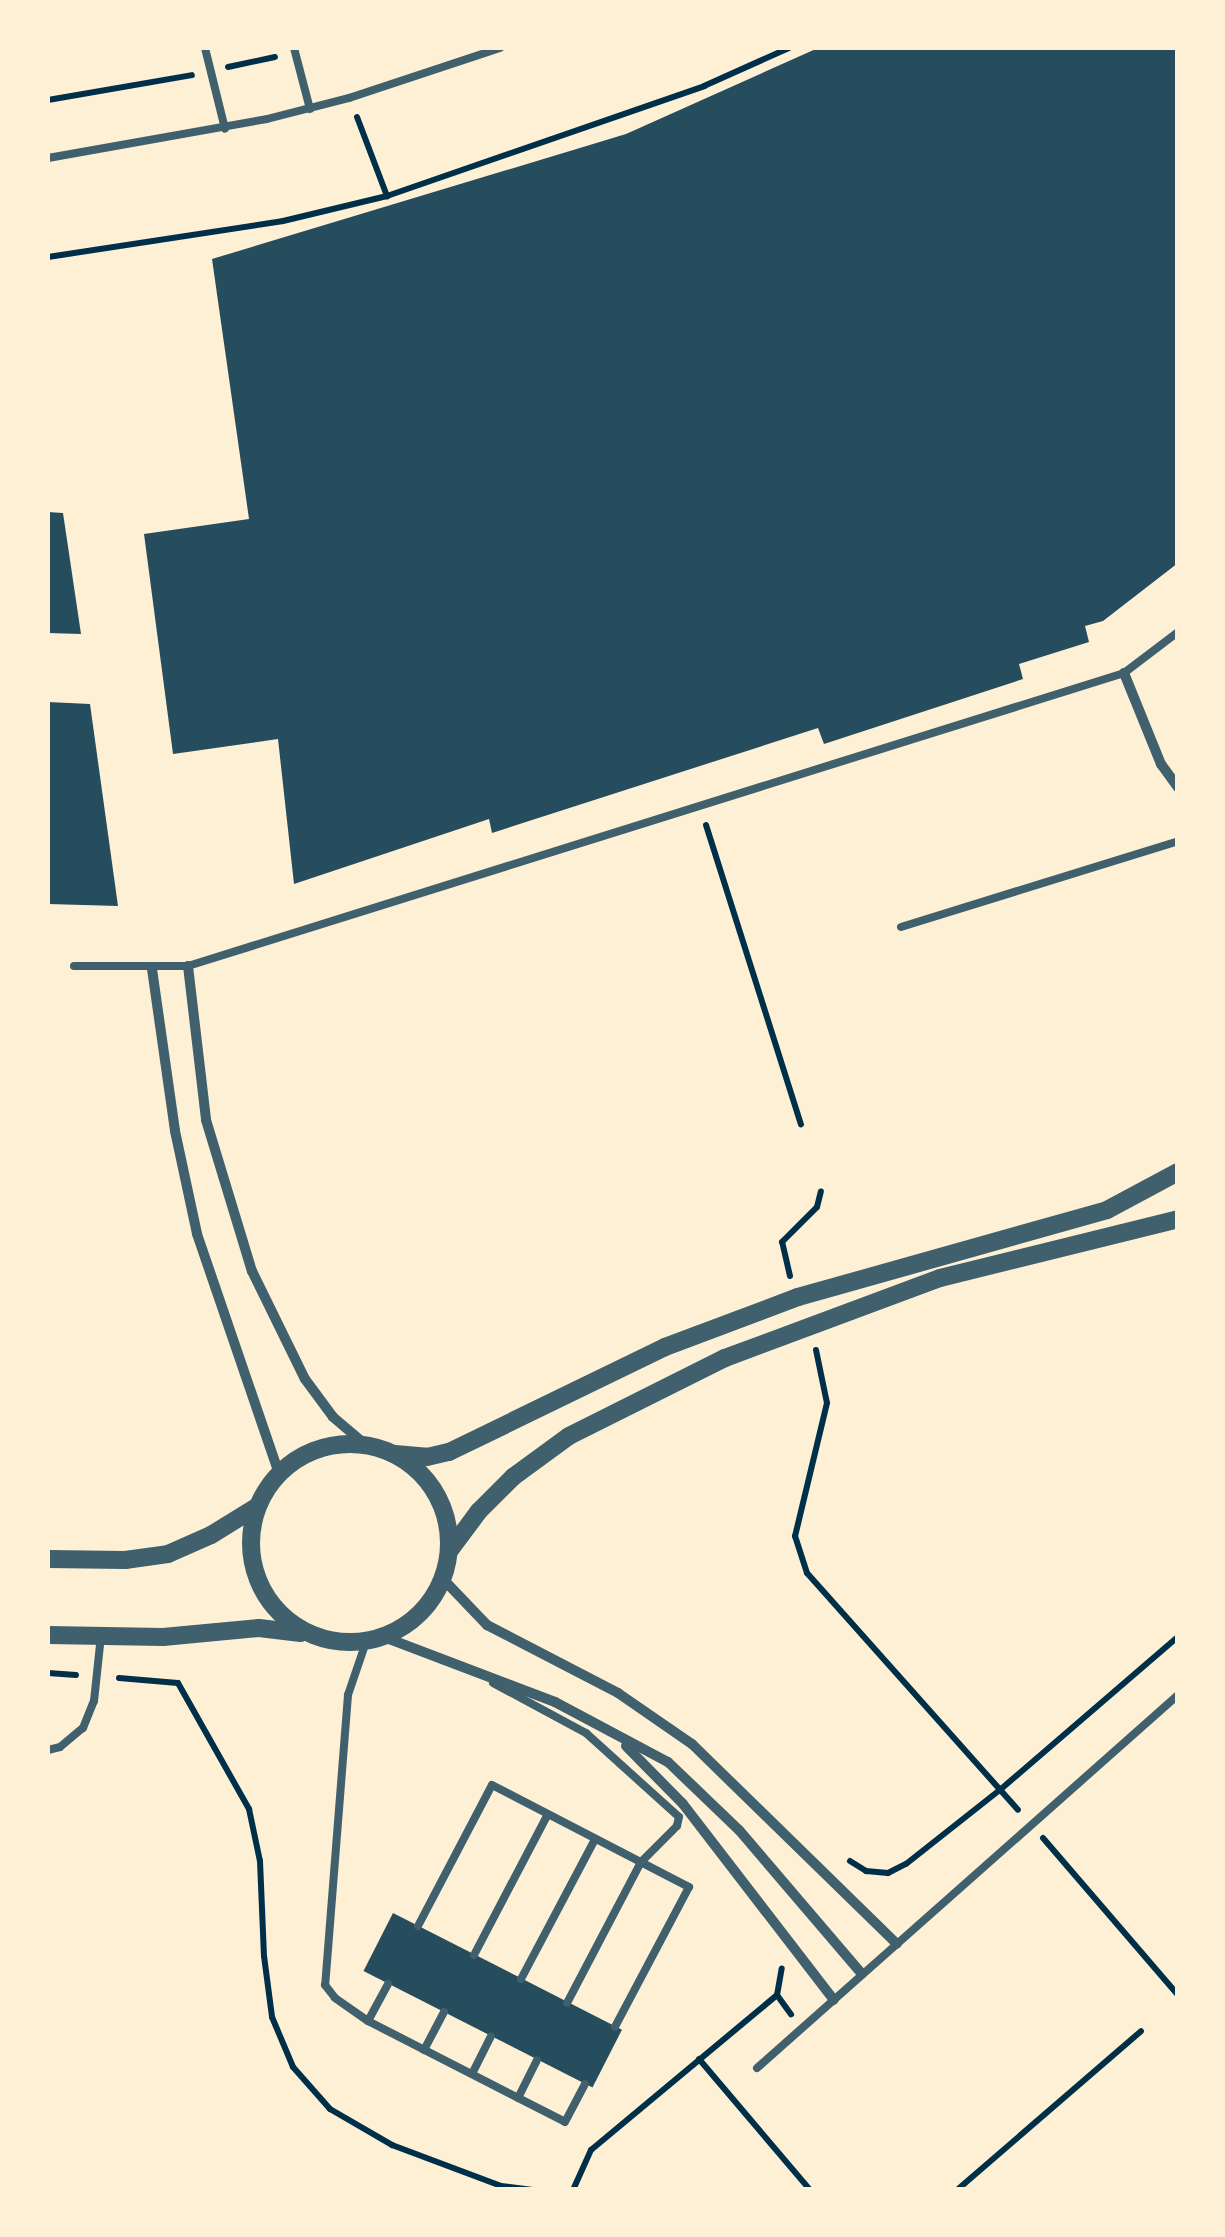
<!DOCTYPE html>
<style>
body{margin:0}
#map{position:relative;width:1225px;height:2237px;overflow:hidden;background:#fdf0d5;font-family:Raleway,sans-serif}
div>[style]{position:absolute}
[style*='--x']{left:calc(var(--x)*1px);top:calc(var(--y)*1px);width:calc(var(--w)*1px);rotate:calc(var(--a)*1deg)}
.building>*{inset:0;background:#264d5e;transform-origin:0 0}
.path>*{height:6px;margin:-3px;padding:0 3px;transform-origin:3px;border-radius:3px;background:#003049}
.service>*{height:8px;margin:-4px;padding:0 4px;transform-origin:4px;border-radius:4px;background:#3f606c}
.minor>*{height:10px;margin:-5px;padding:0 5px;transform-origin:5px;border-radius:5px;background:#3f606c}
.tertiary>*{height:18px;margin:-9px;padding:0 9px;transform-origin:9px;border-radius:9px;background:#3f606c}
.tertiary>.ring{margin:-9px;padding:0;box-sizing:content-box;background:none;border:18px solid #3f606c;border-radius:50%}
span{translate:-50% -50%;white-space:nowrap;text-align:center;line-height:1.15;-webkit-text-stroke:8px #fdf0d5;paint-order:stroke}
.frame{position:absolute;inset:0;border:50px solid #fdf0d5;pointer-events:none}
</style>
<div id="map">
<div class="building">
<i style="clip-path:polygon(818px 48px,1178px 48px,1178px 563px,1103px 621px,1085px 626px,1089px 642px,1019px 664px,1023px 679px,824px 744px,818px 728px,492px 833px,489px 819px,294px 884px,278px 739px,173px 754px,144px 534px,249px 519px,212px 259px,626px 134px)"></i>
<i style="clip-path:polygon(48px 512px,63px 513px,81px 634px,48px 633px)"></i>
<i style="clip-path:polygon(48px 702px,90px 704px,118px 906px,48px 904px)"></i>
<i style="left:393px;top:1913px;width:257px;height:65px;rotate:27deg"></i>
</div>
<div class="path">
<i style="--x:228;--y:67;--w:48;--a:-12"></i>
<i style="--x:48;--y:100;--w:146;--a:-9.8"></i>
<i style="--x:357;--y:117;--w:85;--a:69.2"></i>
<i style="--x:48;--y:257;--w:238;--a:-8.7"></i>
<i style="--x:283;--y:221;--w:107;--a:-13.5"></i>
<i style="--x:387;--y:196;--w:336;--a:-19.1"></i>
<i style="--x:704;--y:86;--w:93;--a:-24.1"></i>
<i style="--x:706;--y:825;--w:314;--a:72.4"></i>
<i style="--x:790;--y:1276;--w:35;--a:-103"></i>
<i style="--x:782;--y:1242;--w:49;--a:-45"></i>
<i style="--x:817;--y:1207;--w:16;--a:-76"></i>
<i style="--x:816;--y:1350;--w:54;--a:78.3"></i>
<i style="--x:827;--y:1403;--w:137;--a:103.5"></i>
<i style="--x:795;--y:1536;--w:39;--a:72"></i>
<i style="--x:807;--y:1573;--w:317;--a:48.3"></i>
<i style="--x:48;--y:1673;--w:28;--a:4"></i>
<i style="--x:119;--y:1678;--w:59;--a:4.8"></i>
<i style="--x:178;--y:1683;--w:145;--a:60.6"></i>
<i style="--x:249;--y:1809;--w:53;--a:78.1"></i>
<i style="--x:260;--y:1861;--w:95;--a:87.6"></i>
<i style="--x:264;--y:1956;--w:62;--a:82.5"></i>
<i style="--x:272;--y:2017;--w:54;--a:67.2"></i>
<i style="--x:293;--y:2067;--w:56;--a:48.6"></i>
<i style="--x:330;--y:2109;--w:72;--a:30.1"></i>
<i style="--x:392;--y:2145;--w:116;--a:20.6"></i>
<i style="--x:501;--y:2186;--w:32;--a:7"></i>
<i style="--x:1043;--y:1838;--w:207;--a:49.3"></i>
<i style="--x:850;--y:1861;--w:19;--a:32"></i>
<i style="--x:866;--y:1871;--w:22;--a:5"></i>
<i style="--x:888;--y:1873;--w:20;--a:-27"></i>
<i style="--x:906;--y:1864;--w:121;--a:-38.3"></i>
<i style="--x:1001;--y:1789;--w:233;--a:-40.7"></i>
<i style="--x:777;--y:1995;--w:24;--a:54"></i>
<i style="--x:699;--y:2059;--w:172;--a:49.7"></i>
<i style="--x:573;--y:2190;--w:44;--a:-65.8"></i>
<i style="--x:591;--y:2150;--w:242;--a:-39.8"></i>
<i style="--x:777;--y:1995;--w:27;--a:-80"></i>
<i style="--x:957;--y:2190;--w:243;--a:-40.8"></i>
</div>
<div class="service">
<i style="--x:205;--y:48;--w:83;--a:76.1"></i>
<i style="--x:294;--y:48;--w:63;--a:75.3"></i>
<i style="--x:48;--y:158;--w:222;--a:-10.1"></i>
<i style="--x:267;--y:119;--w:85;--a:-14.4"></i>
<i style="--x:349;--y:98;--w:159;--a:-18.3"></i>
<i style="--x:901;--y:927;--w:290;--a:-17.2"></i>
<i style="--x:74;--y:966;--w:114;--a:0"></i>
<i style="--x:188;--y:966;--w:981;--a:-17.38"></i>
<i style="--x:1124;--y:673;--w:68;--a:-37.2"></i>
<i style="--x:366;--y:1642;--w:56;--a:108.8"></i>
<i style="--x:348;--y:1695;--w:291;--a:94.5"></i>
<i style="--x:325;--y:1985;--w:16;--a:52"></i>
<i style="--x:335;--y:1998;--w:40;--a:34.9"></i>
<i style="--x:368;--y:2021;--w:221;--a:27.1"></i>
<i style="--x:565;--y:2122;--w:43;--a:-62.2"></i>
<i style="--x:493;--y:1683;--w:106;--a:28.3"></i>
<i style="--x:586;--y:1733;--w:125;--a:42.1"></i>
<i style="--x:679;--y:1817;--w:9;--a:103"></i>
<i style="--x:677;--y:1826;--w:51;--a:135"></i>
<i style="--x:641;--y:1862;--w:159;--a:117.7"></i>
<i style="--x:48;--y:1750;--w:12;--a:-14"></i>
<i style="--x:60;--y:1747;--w:30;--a:-40"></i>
<i style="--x:83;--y:1728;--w:29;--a:-68"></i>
<i style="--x:94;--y:1701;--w:65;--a:-83.9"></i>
<i style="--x:418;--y:1926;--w:159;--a:-62.3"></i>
<i style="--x:492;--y:1785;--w:222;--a:27.4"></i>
<i style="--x:689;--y:1887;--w:158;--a:117.9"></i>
<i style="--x:474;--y:1955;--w:159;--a:-62.3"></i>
<i style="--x:521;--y:1979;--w:158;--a:-62.1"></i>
<i style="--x:368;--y:2021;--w:42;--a:-61.6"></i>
<i style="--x:424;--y:2050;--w:43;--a:-62.2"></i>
<i style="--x:757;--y:2068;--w:562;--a:-41.54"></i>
<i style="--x:472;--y:2074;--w:42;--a:-63.4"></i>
<i style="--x:518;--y:2098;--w:42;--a:-63.4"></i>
</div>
<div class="minor">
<i style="--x:1124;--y:673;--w:98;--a:67.9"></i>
<i style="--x:1161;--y:764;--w:29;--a:54"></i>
<i style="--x:188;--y:966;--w:155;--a:83.3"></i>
<i style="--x:206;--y:1120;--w:158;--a:73.1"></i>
<i style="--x:252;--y:1271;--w:120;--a:63.9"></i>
<i style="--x:305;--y:1379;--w:47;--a:53.6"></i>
<i style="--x:333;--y:1417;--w:43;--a:40.3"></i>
<i style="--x:152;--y:969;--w:164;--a:81.9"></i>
<i style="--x:175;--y:1131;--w:105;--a:77.9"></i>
<i style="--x:197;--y:1234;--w:253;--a:71.1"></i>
<i style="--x:443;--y:1579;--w:64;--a:46.3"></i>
<i style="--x:487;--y:1625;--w:148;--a:27.4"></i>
<i style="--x:618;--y:1693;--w:90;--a:34.6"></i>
<i style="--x:692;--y:1744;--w:286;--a:44.3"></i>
<i style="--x:384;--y:1637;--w:183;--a:20.8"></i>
<i style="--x:555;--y:1702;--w:128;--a:28"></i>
<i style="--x:668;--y:1762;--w:98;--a:43.8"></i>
<i style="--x:739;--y:1830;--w:189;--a:49.5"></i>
<i style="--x:626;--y:1746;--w:81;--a:45.5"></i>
<i style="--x:683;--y:1804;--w:247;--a:52.4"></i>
</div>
<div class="tertiary">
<i class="ring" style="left:251px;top:1444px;width:180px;height:180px"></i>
<i style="--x:395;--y:1454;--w:32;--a:5"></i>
<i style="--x:427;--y:1457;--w:23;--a:-13"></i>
<i style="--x:449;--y:1452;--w:240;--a:-25.9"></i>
<i style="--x:665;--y:1347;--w:142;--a:-20.6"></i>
<i style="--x:798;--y:1297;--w:321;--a:-15.7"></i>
<i style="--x:1107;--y:1210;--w:81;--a:-28.2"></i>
<i style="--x:450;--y:1550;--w:49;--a:-53.4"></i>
<i style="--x:479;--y:1511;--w:48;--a:-45"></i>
<i style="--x:513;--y:1477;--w:69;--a:-36.2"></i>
<i style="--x:569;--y:1436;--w:174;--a:-26.6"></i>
<i style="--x:725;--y:1358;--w:229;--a:-20.4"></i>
<i style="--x:940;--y:1278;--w:245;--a:-13.9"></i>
<i style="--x:48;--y:1559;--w:77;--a:0.7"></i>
<i style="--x:125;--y:1560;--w:43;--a:-7.9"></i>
<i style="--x:168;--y:1554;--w:47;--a:-23.8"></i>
<i style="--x:211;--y:1535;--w:55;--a:-31.7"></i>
<i style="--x:48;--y:1635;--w:115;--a:1"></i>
<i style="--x:163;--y:1637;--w:96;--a:-5.4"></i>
<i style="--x:259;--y:1628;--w:42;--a:6.8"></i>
</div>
<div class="frame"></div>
</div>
